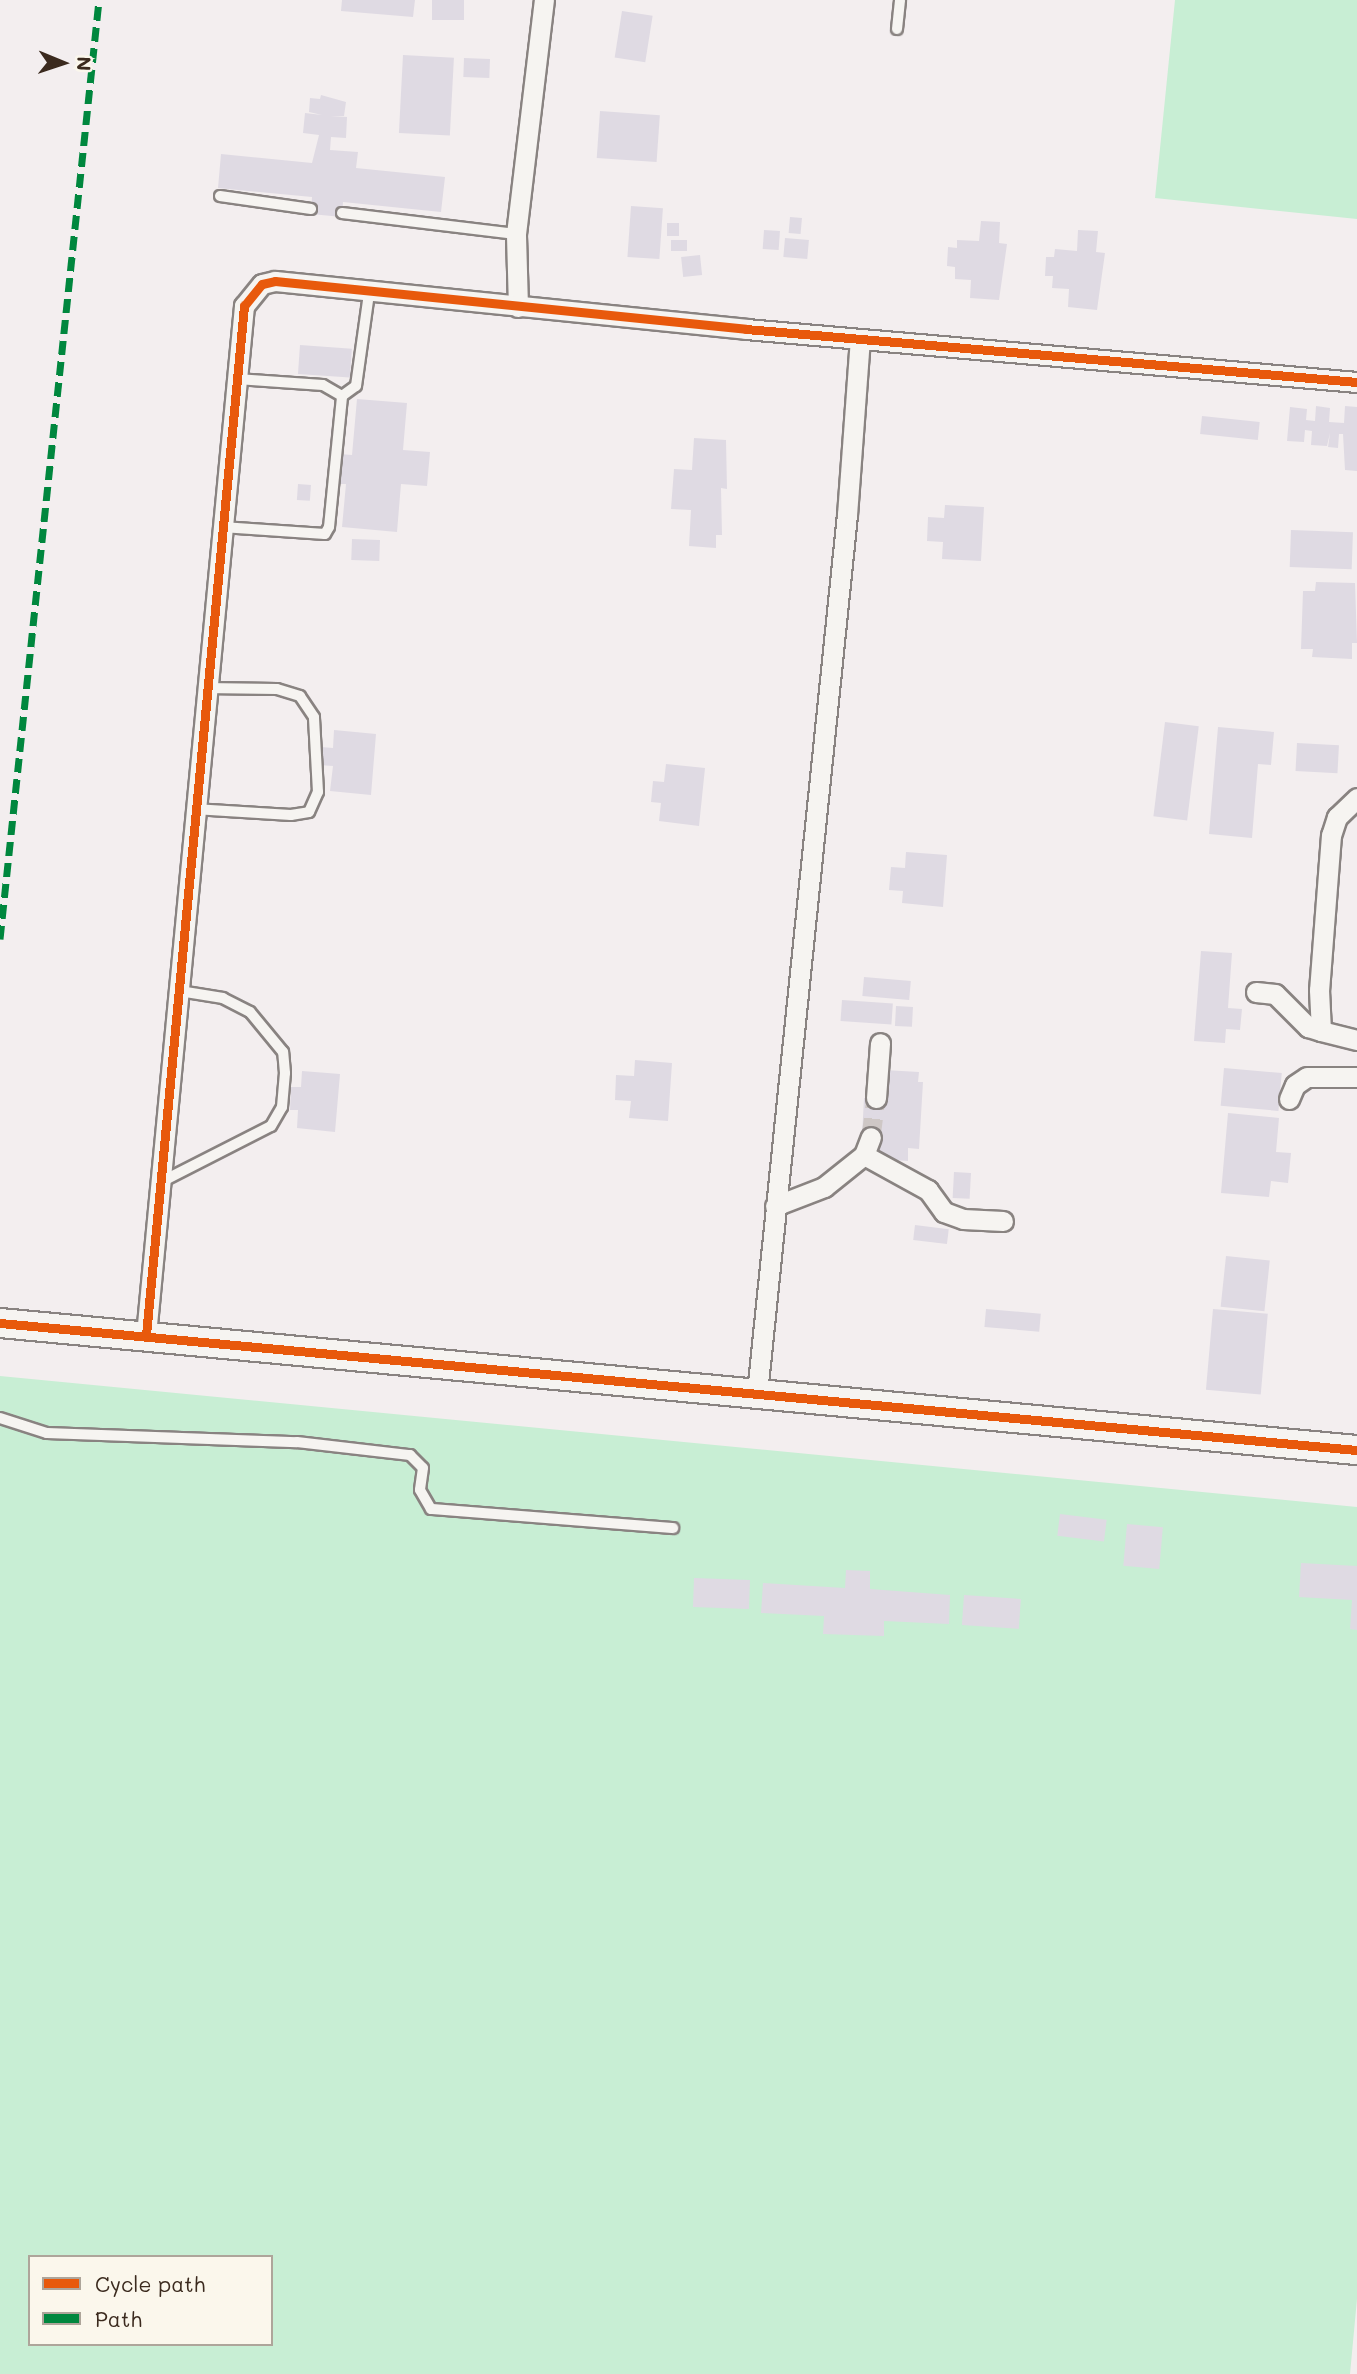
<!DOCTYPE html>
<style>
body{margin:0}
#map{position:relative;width:1357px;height:2374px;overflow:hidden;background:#f3eeef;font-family:Mali,sans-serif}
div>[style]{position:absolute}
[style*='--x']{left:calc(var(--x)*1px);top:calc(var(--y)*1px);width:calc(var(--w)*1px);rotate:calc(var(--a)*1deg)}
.green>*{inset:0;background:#c8eed4}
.building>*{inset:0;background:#dfdae3;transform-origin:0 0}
.street-tunnel>*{height:19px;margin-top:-9.5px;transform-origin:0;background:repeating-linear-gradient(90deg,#cec7c5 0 19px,transparent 0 29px)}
.roads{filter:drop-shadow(2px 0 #898381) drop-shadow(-2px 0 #898381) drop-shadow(0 2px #898381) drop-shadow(0 -2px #898381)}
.lane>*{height:10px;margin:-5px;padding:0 5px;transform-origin:5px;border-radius:5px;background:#f6f4f1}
.street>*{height:19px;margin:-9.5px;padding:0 9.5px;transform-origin:9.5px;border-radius:9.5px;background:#f6f4f1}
.secondary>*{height:28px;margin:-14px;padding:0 14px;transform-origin:14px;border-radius:14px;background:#f6f4f1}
.quiet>*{height:7px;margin-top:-3.5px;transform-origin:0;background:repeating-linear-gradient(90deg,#00873e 0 14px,transparent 0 21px)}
.cycleway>*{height:9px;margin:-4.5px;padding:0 4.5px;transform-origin:4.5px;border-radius:4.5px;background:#e8590c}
span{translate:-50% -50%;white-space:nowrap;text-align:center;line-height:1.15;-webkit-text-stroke:5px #fbf7ec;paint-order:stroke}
.legend{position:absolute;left:28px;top:2255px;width:245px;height:91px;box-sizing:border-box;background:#fbf7ec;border:2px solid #aea59a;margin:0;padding:9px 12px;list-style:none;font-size:21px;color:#3b2a1e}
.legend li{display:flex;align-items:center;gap:14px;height:35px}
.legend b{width:35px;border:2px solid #aea59a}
.north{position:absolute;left:28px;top:28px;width:70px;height:70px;-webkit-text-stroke:5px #fbf7ec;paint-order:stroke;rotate:92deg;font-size:19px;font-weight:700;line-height:28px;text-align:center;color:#3b2a1e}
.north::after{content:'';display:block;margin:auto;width:24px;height:32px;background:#3b2a1e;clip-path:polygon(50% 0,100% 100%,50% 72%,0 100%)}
</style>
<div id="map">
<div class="green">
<i style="clip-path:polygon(1175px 0,1357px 0,1357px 219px,1155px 198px)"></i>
<i style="clip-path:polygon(evenodd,0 1376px,1357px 1507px,1357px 2299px,1350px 2374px,0 2374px,0 1376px,30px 2257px,271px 2257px,271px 2344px,30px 2344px,30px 2257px)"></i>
</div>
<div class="building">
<i style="clip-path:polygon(342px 0,415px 0,413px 17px,341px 11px)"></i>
<i style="left:432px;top:0;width:32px;height:20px"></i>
<i style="left:622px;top:11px;width:31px;height:47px;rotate:9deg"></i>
<i style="left:403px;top:55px;width:51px;height:78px;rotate:3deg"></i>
<i style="left:464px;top:58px;width:26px;height:19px;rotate:2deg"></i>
<i style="clip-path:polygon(321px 95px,346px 102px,344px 116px,331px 116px,347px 117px,346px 138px,331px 137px,330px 150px,358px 152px,356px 168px,445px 177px,441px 212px,343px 202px,342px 217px,311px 214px,312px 197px,218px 188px,221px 154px,312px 163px,319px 135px,303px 133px,305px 113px,322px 115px,309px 112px,310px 98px,320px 99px)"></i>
<i style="left:600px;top:111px;width:60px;height:47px;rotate:4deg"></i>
<i style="left:631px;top:206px;width:32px;height:51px;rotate:4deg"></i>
<i style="left:790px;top:217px;width:12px;height:16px;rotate:5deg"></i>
<i style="clip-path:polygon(981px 221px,1000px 222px,999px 243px,1007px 244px,999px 300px,970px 298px,971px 280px,955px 279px,955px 267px,947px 266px,948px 247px,957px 248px,957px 240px,979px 241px)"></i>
<i style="left:667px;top:223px;width:12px;height:13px"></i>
<i style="left:764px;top:230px;width:16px;height:19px;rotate:4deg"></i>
<i style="clip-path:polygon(1078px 230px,1098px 231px,1096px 252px,1105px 253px,1097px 310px,1068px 307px,1069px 289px,1052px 288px,1053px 276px,1045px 276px,1046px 257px,1054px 257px,1055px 249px,1077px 251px)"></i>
<i style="left:785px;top:238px;width:24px;height:19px;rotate:5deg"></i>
<i style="left:671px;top:240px;width:16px;height:11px"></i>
<i style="left:700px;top:255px;width:20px;height:19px;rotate:84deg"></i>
<i style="left:300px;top:345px;width:52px;height:29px;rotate:4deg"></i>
<i style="clip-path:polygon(357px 399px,407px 403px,403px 450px,430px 452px,427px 486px,401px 484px,397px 532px,342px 527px,346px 484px,337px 484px,339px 454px,352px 455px)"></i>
<i style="clip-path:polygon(1316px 406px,1330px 408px,1329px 422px,1344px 423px,1345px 406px,1357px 407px,1357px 471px,1345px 470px,1343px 434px,1339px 434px,1338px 448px,1328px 447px,1330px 433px,1327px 446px,1311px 445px,1312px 431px,1305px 430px,1304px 442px,1287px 441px,1290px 407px,1307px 409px,1306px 420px,1315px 421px)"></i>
<i style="left:1202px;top:416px;width:58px;height:18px;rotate:6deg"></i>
<i style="clip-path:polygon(694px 438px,726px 440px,727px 489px,721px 488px,722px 535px,716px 535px,716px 548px,689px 546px,691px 510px,671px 509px,674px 469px,692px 470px)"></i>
<i style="left:298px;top:484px;width:13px;height:16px;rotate:4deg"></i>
<i style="clip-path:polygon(945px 505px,984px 507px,981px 561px,942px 559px,943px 542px,927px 541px,928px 517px,944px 518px)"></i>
<i style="left:1291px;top:530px;width:62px;height:37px;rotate:2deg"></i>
<i style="left:352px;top:539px;width:28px;height:21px;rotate:2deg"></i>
<i style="clip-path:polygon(1316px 582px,1355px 583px,1357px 643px,1352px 643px,1352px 659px,1312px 657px,1313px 649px,1301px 649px,1303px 591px,1315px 591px)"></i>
<i style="left:1165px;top:722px;width:34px;height:95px;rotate:7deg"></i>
<i style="clip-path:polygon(1218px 727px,1274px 732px,1271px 765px,1258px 764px,1252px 838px,1209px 834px)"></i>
<i style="clip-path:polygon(334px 730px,376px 734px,371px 795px,330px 791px,333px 766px,319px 765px,321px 747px,333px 748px)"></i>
<i style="left:1297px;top:743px;width:42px;height:28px;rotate:3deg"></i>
<i style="clip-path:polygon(666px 764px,705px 768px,699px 826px,659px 821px,661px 803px,651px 802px,653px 781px,664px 782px)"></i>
<i style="clip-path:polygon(906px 852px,947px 855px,943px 907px,902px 903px,903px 891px,889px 890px,891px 867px,905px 868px)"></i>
<i style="clip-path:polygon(1201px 951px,1232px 953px,1228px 1008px,1242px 1009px,1240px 1030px,1226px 1029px,1225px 1043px,1194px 1041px)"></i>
<i style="left:864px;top:977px;width:47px;height:19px;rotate:5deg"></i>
<i style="left:842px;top:1000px;width:51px;height:21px;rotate:4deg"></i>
<i style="left:896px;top:1006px;width:17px;height:20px;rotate:3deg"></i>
<i style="clip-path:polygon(635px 1060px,672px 1063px,668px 1121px,629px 1118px,631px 1101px,615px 1100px,616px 1075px,634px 1076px)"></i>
<i style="left:1224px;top:1068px;width:58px;height:38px;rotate:5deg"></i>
<i style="clip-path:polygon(884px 1070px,919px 1072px,918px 1082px,923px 1082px,919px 1149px,908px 1148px,908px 1161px,877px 1159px,878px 1137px,862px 1136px,864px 1098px,882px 1099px)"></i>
<i style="clip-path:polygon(302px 1071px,340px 1074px,335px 1132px,297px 1128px,298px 1110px,290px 1110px,291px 1087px,301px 1087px)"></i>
<i style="clip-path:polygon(1228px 1113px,1279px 1118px,1276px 1152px,1291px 1153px,1288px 1183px,1271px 1181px,1269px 1197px,1221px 1193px)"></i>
<i style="left:954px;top:1172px;width:17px;height:26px;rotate:3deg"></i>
<i style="left:915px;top:1225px;width:34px;height:15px;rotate:7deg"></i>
<i style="left:1226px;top:1256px;width:44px;height:51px;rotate:6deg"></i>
<i style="left:986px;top:1309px;width:55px;height:18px;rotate:5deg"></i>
<i style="left:1213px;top:1309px;width:55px;height:81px;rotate:5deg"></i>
<i style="left:1060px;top:1514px;width:47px;height:22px;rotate:7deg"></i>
<i style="left:1127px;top:1524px;width:36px;height:42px;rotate:5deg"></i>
<i style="clip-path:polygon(1301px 1563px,1357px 1566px,1357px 1630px,1350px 1629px,1352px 1600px,1299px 1597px)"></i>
<i style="clip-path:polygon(846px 1570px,870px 1571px,870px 1589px,950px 1595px,949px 1624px,884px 1621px,884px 1636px,823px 1634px,824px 1616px,761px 1613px,763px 1583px,845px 1588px)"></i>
<i style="left:694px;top:1578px;width:56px;height:29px;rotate:2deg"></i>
<i style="left:964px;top:1595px;width:57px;height:30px;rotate:4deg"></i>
</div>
<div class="street-tunnel">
<i style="--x:871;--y:1137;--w:39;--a:-83"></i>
</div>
<div class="roads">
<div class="lane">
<i style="--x:897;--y:29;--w:29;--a:-84"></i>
<i style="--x:220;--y:196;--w:92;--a:8.1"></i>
<i style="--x:342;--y:213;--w:175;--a:6.9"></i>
<i style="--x:237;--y:379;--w:86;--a:4"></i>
<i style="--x:323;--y:385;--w:22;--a:30"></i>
<i style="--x:222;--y:527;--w:103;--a:3.9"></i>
<i style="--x:325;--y:534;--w:8;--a:-60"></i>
<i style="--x:329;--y:527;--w:132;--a:-84.3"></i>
<i style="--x:342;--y:396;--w:17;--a:-36"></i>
<i style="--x:356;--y:386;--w:94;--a:-82"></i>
<i style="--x:194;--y:809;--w:97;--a:3.5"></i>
<i style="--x:291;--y:815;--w:18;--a:-9"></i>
<i style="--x:309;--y:812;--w:22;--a:-66"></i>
<i style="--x:318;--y:792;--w:75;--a:-93.1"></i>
<i style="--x:314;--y:717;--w:25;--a:-124"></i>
<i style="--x:300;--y:696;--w:24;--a:-163"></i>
<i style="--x:277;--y:689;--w:72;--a:-179.2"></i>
<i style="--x:161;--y:1182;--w:123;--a:-27"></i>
<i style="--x:271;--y:1126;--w:22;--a:-60"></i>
<i style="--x:282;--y:1107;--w:34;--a:-85"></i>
<i style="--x:285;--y:1073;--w:21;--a:-95"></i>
<i style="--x:283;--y:1052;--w:52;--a:-129.5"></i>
<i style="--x:250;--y:1012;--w:30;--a:-153"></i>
<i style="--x:223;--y:998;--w:44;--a:-170.8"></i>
<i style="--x:0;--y:1418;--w:49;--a:17.7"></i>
<i style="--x:47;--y:1433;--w:250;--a:2.1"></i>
<i style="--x:297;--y:1442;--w:114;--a:6.6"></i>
<i style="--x:410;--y:1455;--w:18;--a:45"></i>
<i style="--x:423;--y:1468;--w:22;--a:98"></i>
<i style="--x:420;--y:1490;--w:22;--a:60"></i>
<i style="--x:431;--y:1509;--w:243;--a:4.5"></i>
</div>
<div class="street">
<i style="--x:518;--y:307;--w:73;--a:-91.6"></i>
<i style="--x:516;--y:234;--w:236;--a:-83.2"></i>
<i style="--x:1357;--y:798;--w:28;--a:136"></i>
<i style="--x:1337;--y:817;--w:19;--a:108"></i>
<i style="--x:1331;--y:835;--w:155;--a:94.4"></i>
<i style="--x:1319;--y:990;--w:41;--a:87.2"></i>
<i style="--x:1321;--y:1031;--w:37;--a:14"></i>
<i style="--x:1256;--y:992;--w:19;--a:6"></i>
<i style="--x:1275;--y:994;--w:47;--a:45"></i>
<i style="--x:1308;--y:1027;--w:14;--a:17"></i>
<i style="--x:876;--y:1098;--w:55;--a:-85.8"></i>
<i style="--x:1289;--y:1099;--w:15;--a:-67"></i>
<i style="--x:1295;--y:1085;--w:14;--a:-34"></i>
<i style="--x:1307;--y:1077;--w:50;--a:0"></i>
<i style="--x:864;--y:1155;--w:73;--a:28.7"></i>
<i style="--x:928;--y:1190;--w:27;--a:54"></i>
<i style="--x:944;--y:1212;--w:20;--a:20"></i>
<i style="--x:963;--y:1219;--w:40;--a:2.9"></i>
<i style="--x:775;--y:1206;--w:53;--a:-21.2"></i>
<i style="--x:824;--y:1187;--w:51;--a:-38.7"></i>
<i style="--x:864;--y:1155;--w:19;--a:-69"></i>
<i style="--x:146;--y:1335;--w:1034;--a:-84.56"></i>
<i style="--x:244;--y:306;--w:28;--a:-51"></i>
<i style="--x:262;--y:284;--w:13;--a:-13"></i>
<i style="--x:275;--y:281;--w:473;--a:5.8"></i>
<i style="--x:746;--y:329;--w:613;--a:4.96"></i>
<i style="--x:757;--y:1393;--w:883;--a:-84.15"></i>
<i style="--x:847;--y:515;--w:176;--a:-85.8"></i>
</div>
<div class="secondary">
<i style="--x:0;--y:1323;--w:1363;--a:5.35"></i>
</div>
</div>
<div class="quiet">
<i style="--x:0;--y:939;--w:944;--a:-83.98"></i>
</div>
<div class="cycleway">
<i style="--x:0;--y:1323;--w:1363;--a:5.35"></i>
<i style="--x:146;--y:1335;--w:1034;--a:-84.56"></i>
<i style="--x:244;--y:306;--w:28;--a:-51"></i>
<i style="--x:262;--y:284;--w:13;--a:-13"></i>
<i style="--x:275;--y:281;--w:473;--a:5.8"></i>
<i style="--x:746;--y:329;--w:613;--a:4.96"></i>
</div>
<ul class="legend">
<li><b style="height:9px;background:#e8590c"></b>Cycle path</li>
<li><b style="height:9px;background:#00873e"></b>Path</li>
</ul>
<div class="north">N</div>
</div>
